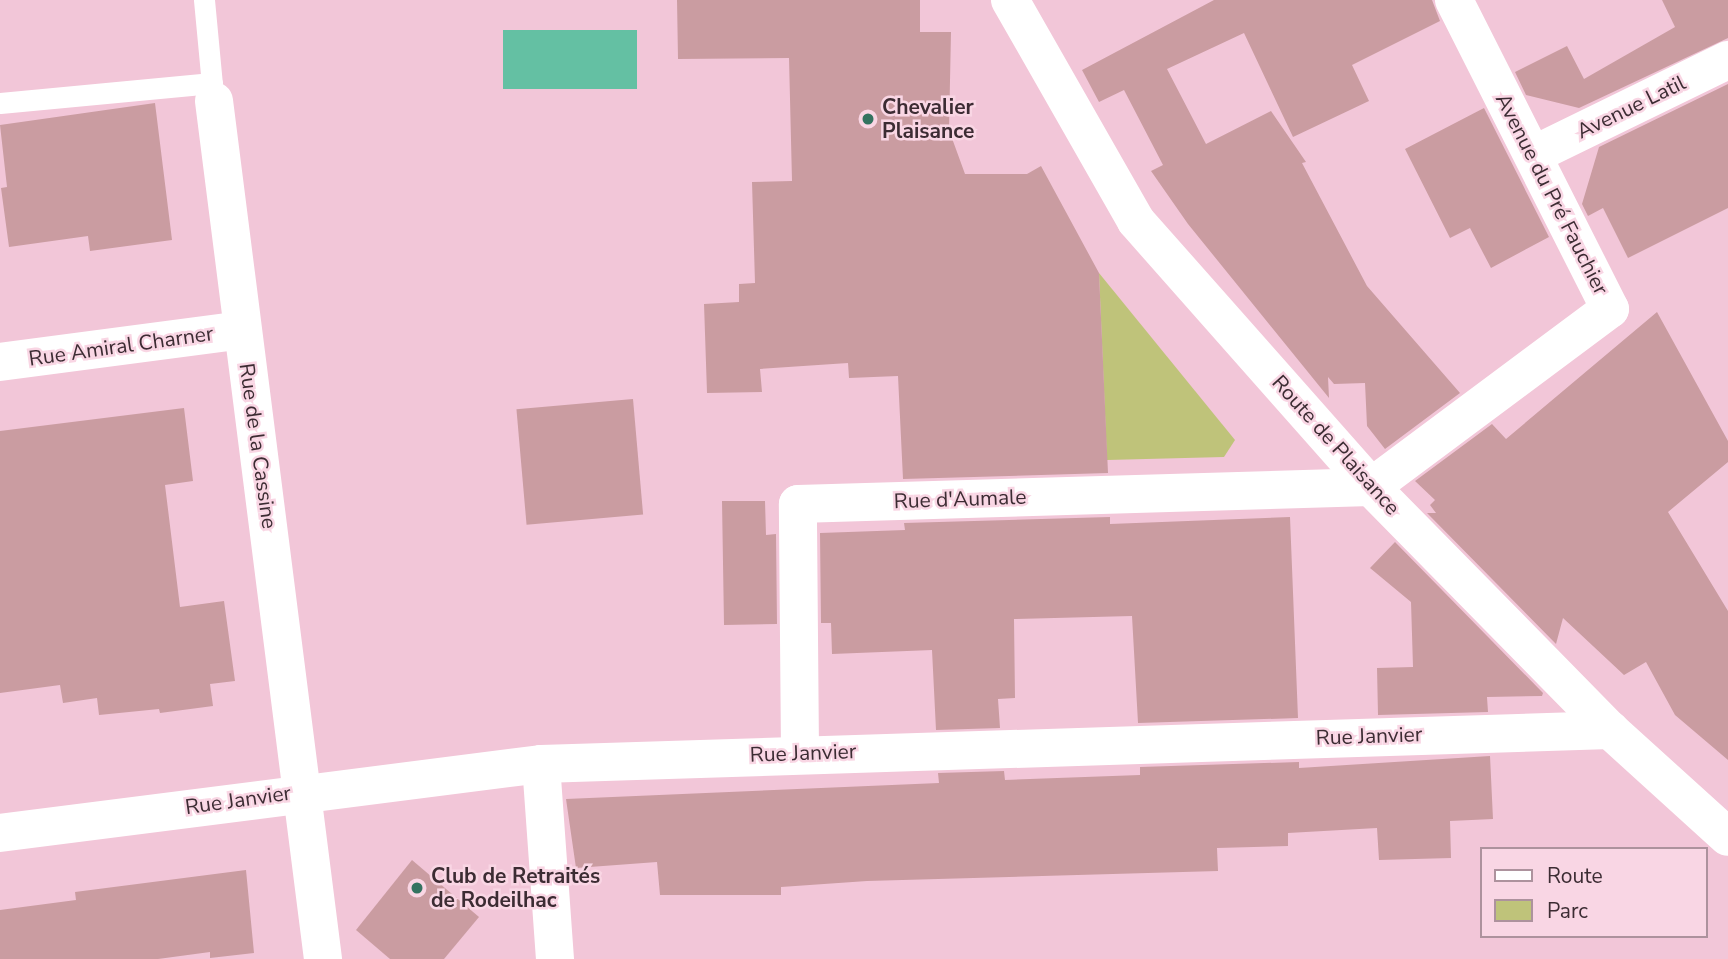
<!DOCTYPE html>
<meta charset="utf-8">
<style>
body{margin:0}
#map{position:relative;width:1728px;height:959px;overflow:hidden;background:#f2c6d8;font-family:"Nunito Sans",sans-serif}
div>[style]{position:absolute}
[style*='--x']{left:calc(var(--x)*1px);top:calc(var(--y)*1px);width:calc(var(--w)*1px);rotate:calc(var(--a)*1deg)}
.green>*{inset:0;background:#bfc37a}
.water>*{inset:0;background:#64c0a3;transform-origin:0 0}
.building>*{inset:0;background:#ca9ca1;transform-origin:0 0}
.lane>*{height:21px;margin:-10.5px;padding:0 10.5px;transform-origin:10.5px;border-radius:10.5px;background:#fff}
.street>*{height:38px;margin:-19px;padding:0 19px;transform-origin:19px;border-radius:19px;background:#fff}
.dots>*{width:19px;height:19px;translate:-50% -50%;box-sizing:border-box;border:4px solid #f9d6e4;border-radius:50%}
span{translate:-50% -50%;white-space:nowrap;text-align:center;line-height:1.15;-webkit-text-stroke:5px #f9d6e4;paint-order:stroke}
.poi-label{font-size:21px;color:#3c2c33;font-weight:700}
.left{translate:0 -50%;text-align:left}
.street-label{font-size:21px;color:#3c2c33}
.legend{position:absolute;left:1480px;top:847px;width:228px;height:91px;box-sizing:border-box;background:#f9d6e4;border:2px solid #ad929d;margin:0;padding:9px 12px;list-style:none;font-size:21px;color:#3c2c33}
.legend li{display:flex;align-items:center;gap:14px;height:35px}
.legend b{width:35px;border:2px solid #ad929d}
</style>
<div id="map">
<div class="green">
<i style="clip-path:polygon(1099px 273px,1235px 440px,1224px 457px,1107px 460px)"></i>
</div>
<div class="water">
<i style="left:503px;top:30px;width:134px;height:59px"></i>
</div>
<div class="building">
<i style="clip-path:polygon(677px 0,920px 0,920px 32px,951px 32px,949px 130px,965px 174px,1027px 174px,1041px 166px,1099px 273px,1108px 473px,903px 479px,898px 376px,849px 378px,848px 363px,760px 369px,762px 392px,707px 393px,704px 304px,739px 302px,739px 284px,755px 283px,752px 182px,792px 181px,789px 58px,678px 59px)"></i>
<i style="clip-path:polygon(1214px 0,1432px 0,1440px 21px,1352px 65px,1369px 101px,1293px 137px,1244px 33px,1167px 69px,1206px 144px,1271px 111px,1306px 162px,1302px 163px,1367px 286px,1460px 393px,1385px 449px,1367px 426px,1365px 383px,1334px 384px,1328px 377px,1329px 398px,1188px 224px,1151px 171px,1163px 165px,1124px 90px,1099px 102px,1082px 70px)"></i>
<i style="clip-path:polygon(1662px 0,1728px 0,1728px 38px,1579px 108px,1526px 95px,1515px 72px,1567px 46px,1584px 79px,1675px 27px)"></i>
<i style="clip-path:polygon(1728px 84px,1728px 208px,1628px 258px,1603px 208px,1588px 216px,1582px 204px,1599px 147px)"></i>
<i style="clip-path:polygon(155px 103px,172px 240px,90px 251px,88px 236px,9px 247px,1px 188px,7px 187px,0 125px)"></i>
<i style="clip-path:polygon(1484px 108px,1549px 237px,1491px 268px,1470px 228px,1450px 238px,1405px 149px)"></i>
<i style="clip-path:polygon(1657px 312px,1728px 441px,1728px 462px,1668px 512px,1728px 611px,1728px 760px,1675px 715px,1646px 662px,1624px 675px,1563px 618px,1556px 644px,1427px 513px,1436px 513px,1430px 505px,1435px 500px,1415px 481px,1492px 424px,1506px 439px)"></i>
<i style="left:633px;top:399px;width:116px;height:117px;rotate:85deg"></i>
<i style="clip-path:polygon(184px 408px,193px 481px,165px 485px,180px 607px,224px 601px,235px 681px,210px 684px,213px 706px,160px 713px,159px 709px,99px 715px,97px 698px,63px 703px,60px 685px,0 693px,0 431px)"></i>
<i style="clip-path:polygon(722px 501px,765px 501px,766px 535px,776px 534px,777px 624px,724px 625px)"></i>
<i style="clip-path:polygon(1110px 517px,1110px 524px,1290px 517px,1298px 718px,1138px 723px,1132px 616px,1014px 619px,1015px 698px,998px 699px,1000px 728px,936px 730px,932px 650px,832px 654px,831px 623px,821px 623px,820px 533px,905px 530px,904px 523px)"></i>
<i style="clip-path:polygon(1395px 542px,1543px 693px,1542px 696px,1487px 697px,1488px 712px,1378px 715px,1377px 668px,1413px 667px,1411px 602px,1370px 568px)"></i>
<i style="clip-path:polygon(1490px 756px,1493px 819px,1450px 821px,1451px 858px,1379px 860px,1377px 828px,1288px 833px,1288px 846px,1217px 848px,1218px 871px,867px 881px,781px 887px,781px 895px,660px 895px,657px 862px,576px 868px,566px 799px,939px 783px,938px 773px,1004px 771px,1005px 780px,1140px 775px,1140px 767px,1299px 762px,1299px 768px)"></i>
<i style="clip-path:polygon(412px 860px,479px 917px,444px 959px,390px 959px,356px 930px)"></i>
<i style="clip-path:polygon(246px 870px,254px 953px,210px 958px,210px 952px,158px 959px,0 959px,0 910px,76px 900px,75px 892px)"></i>
</div>
<div class="lane">
<i style="--x:204;--y:0;--w:95;--a:84.6"></i>
<i style="--x:0;--y:103;--w:213;--a:-5.4"></i>
</div>
<div class="street">
<i style="--x:1010;--y:0;--w:254;--a:60.3"></i>
<i style="--x:1136;--y:221;--w:355;--a:48.5"></i>
<i style="--x:1371;--y:487;--w:341;--a:45.5"></i>
<i style="--x:1610;--y:730;--w:159;--a:42.2"></i>
<i style="--x:214;--y:101;--w:865;--a:82.76"></i>
<i style="--x:1533;--y:155;--w:217;--a:-26"></i>
<i style="--x:0;--y:362;--w:244;--a:-7.5"></i>
<i style="--x:800;--y:752;--w:248;--a:-90.5"></i>
<i style="--x:798;--y:504;--w:573;--a:-1.7"></i>
<i style="--x:1371;--y:487;--w:298;--a:-36.7"></i>
<i style="--x:1610;--y:309;--w:346;--a:-116.8"></i>
<i style="--x:541;--y:764;--w:196;--a:85.9"></i>
<i style="--x:0;--y:833;--w:545;--a:-7.27"></i>
<i style="--x:541;--y:764;--w:1070;--a:-1.82"></i>
</div>
<div class="dots">
<i style="left:868px;top:119px;background:#347360"></i>
<i style="left:417px;top:888px;background:#347360"></i>
</div>
<div class="poi-label">
<span class="left" style="left:882px;top:119px">Chevalier<br>Plaisance</span>
<span class="left" style="left:431px;top:888px">Club de Retraités<br>de Rodeilhac</span>
</div>
<div class="street-label">
<span style="left:1631px;top:107px;rotate:-26deg">Avenue Latil</span>
<span style="left:1552px;top:194px;rotate:63deg">Avenue du Pré Fauchier</span>
<span style="left:121px;top:346px;rotate:-8deg">Rue Amiral Charner</span>
<span style="left:1336px;top:445px;rotate:48deg">Route de Plaisance</span>
<span style="left:258px;top:446px;rotate:82deg">Rue de la Cassine</span>
<span style="left:960px;top:499px;rotate:-2deg">Rue d'Aumale</span>
<span style="left:1369px;top:736px;rotate:-2deg">Rue Janvier</span>
<span style="left:803px;top:753px;rotate:-2deg">Rue Janvier</span>
<span style="left:238px;top:800px;rotate:-8deg">Rue Janvier</span>
</div>
<ul class="legend">
<li><b style="height:9px;background:#fff"></b>Route</li>
<li><b style="height:19px;background:#bfc37a"></b>Parc</li>
</ul>
</div>
